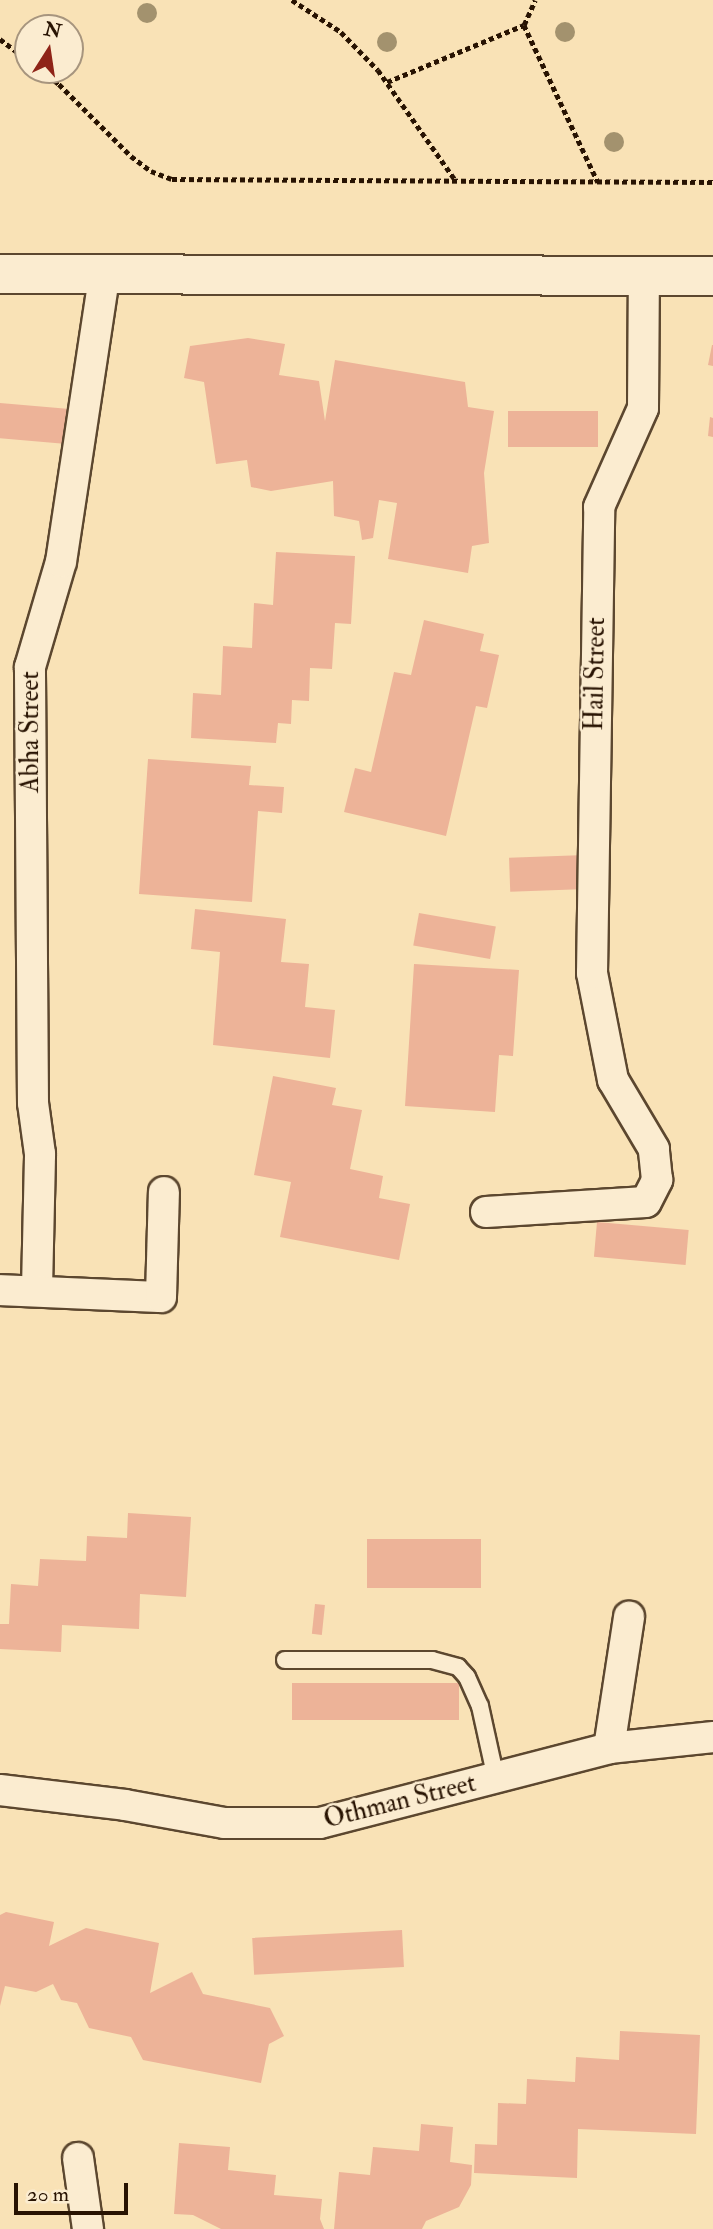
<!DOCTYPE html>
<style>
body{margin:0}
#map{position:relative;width:713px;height:2229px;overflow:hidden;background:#f9e2b6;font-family:"IM FELL Double Pica",serif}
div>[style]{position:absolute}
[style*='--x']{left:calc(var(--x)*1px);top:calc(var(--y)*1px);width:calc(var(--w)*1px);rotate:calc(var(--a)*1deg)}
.building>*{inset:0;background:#edb398;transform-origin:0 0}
.path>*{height:4.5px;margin-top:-2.25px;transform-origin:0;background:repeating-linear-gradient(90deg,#281302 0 5px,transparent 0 8.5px)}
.roads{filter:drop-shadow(2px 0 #5c472f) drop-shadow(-2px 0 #5c472f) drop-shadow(0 2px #5c472f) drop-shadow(0 -2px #5c472f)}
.lane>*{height:16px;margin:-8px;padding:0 8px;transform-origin:8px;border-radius:8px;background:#fbecd0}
.street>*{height:30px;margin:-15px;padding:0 15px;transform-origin:15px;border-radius:15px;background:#fbecd0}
.secondary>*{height:38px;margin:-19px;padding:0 19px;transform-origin:19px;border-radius:19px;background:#fbecd0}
.trees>*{width:20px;height:20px;margin:-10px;border-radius:50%;background:#a3926e}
span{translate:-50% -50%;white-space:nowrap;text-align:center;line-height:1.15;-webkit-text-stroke:5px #fbecd0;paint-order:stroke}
.street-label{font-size:26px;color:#281302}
.north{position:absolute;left:14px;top:14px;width:70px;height:70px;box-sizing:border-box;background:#fbecd0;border:2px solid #a7957e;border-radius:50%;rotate:12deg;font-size:19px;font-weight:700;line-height:28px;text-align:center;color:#281302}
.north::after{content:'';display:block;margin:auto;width:24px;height:32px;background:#8f2418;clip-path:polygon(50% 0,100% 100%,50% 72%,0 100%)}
.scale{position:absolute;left:14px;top:2183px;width:114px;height:32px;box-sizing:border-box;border:4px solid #281302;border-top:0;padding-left:9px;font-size:21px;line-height:24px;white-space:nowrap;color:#281302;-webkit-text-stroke:5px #fbecd0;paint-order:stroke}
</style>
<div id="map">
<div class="building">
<i style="clip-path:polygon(248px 338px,285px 344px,279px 375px,319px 381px,325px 421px,335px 360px,465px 382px,468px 407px,494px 411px,484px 473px,489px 543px,472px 546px,468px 573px,388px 559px,397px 503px,379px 500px,373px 538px,362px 540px,359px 521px,334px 516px,333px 481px,271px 491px,251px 487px,247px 460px,216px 464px,204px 382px,184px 378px,190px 346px)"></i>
<i style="clip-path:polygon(712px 345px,713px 345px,713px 366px,708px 365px)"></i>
<i style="left:0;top:403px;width:67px;height:35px;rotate:5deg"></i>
<i style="left:508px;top:411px;width:90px;height:36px"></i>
<i style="clip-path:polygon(710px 417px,713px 418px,713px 437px,708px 436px)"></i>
<i style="clip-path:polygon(276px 552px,355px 556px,351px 624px,335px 623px,332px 669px,310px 668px,309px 701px,292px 700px,291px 724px,278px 723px,276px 743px,191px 738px,193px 693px,221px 695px,223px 646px,252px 648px,254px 603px,273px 605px)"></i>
<i style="clip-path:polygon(424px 620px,484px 634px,480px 651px,499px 655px,487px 708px,476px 706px,446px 836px,344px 812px,355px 768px,371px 772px,394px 672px,411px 675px)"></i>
<i style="clip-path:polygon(148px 759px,251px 766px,249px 785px,284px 787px,282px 813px,258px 811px,252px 902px,139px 894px)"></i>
<i style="left:585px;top:855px;width:34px;height:76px;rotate:88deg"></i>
<i style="clip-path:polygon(195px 909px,286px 919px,281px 962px,309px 964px,305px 1007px,335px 1010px,330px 1058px,213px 1045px,220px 952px,191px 949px)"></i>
<i style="left:419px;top:913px;width:78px;height:33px;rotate:10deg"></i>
<i style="clip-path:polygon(414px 964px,519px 970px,513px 1056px,499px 1055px,495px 1112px,405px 1106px)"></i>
<i style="clip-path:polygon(273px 1076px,336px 1088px,332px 1105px,362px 1110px,350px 1169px,383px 1176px,379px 1198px,410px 1204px,399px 1260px,280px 1237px,291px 1182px,254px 1175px)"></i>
<i style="left:597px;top:1222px;width:92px;height:35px;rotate:5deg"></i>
<i style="clip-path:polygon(128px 1513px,191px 1517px,186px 1597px,140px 1594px,139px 1629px,62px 1625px,61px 1652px,0 1649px,0 1624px,9px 1624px,11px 1584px,38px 1586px,40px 1559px,86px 1561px,87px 1536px,127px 1538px)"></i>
<i style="left:481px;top:1539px;width:49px;height:114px;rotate:90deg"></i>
<i style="left:315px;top:1604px;width:10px;height:30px;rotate:6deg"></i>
<i style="left:459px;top:1683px;width:37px;height:167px;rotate:90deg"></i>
<i style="clip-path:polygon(6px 1912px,54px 1922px,49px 1946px,86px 1928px,159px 1943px,150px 1993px,192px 1972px,203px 1994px,270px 2008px,284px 2036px,269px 2044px,261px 2083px,143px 2060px,131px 2037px,89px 2028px,77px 2003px,61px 2000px,53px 1984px,36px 1992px,5px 1986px,0 2006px,0 1915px)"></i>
<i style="left:402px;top:1930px;width:37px;height:150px;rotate:87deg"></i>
<i style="clip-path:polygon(620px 2031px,700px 2035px,696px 2134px,578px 2129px,577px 2178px,474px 2173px,475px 2144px,497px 2145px,498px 2103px,526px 2104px,527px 2079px,575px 2082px,576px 2057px,619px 2060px)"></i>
<i style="clip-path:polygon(421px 2124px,453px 2127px,450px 2162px,472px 2165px,471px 2185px,459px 2207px,426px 2221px,422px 2229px,334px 2229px,339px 2172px,370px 2175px,373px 2147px,419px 2151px)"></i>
<i style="clip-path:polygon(179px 2143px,230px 2147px,228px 2170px,276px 2175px,274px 2195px,322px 2199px,320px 2219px,324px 2229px,221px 2229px,193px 2215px,174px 2214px)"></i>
</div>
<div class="path">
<i style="--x:292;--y:0;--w:59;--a:33.1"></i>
<i style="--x:341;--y:32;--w:53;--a:45.8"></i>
<i style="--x:378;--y:70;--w:136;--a:54.9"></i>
<i style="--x:524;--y:25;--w:27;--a:-66"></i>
<i style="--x:0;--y:39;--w:35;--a:37"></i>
<i style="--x:41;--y:70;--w:23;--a:38"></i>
<i style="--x:59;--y:84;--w:102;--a:45"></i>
<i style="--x:131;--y:156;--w:25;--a:37"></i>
<i style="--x:151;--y:171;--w:22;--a:21"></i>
<i style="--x:172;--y:179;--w:541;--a:0.32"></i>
<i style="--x:387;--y:82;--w:148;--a:-22.6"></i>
<i style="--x:524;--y:25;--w:174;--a:64.8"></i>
</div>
<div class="roads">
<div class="lane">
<i style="--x:285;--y:1660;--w:147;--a:0"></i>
<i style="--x:432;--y:1660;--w:27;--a:15"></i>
<i style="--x:458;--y:1667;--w:13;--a:48"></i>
<i style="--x:467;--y:1677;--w:32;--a:66"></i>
<i style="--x:480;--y:1706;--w:75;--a:77.6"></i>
</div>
<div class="street">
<i style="--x:486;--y:1212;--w:160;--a:-3.6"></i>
<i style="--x:646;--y:1202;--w:25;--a:-63"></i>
<i style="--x:657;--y:1180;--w:31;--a:-96"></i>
<i style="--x:654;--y:1149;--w:80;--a:-120.7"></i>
<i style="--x:613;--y:1080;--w:109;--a:-101.1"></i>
<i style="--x:592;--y:973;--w:466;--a:-89.1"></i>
<i style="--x:599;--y:507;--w:108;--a:-66"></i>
<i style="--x:643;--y:408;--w:133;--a:-89.6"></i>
<i style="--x:37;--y:1289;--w:135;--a:-88.7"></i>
<i style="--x:40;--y:1154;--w:51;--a:-97.8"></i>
<i style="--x:33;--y:1103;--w:436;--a:-90.4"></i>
<i style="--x:30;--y:667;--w:109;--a:-73.6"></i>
<i style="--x:61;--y:562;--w:289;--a:-81.4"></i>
<i style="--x:0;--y:1290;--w:161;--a:2.5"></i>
<i style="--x:161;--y:1297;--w:105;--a:-88.4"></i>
<i style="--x:609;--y:1748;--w:133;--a:-81.3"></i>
<i style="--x:0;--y:1790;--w:126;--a:6.8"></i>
<i style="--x:125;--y:1805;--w:101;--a:10.3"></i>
<i style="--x:224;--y:1823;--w:96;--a:0"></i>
<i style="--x:320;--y:1823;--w:299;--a:-14.5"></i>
<i style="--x:609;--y:1748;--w:105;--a:-6"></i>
<i style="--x:78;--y:2158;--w:72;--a:82"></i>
</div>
<div class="secondary">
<i style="--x:0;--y:274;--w:713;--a:0.16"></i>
</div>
</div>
<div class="trees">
<i style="left:147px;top:13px"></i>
<i style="left:565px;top:32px"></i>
<i style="left:387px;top:42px"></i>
<i style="left:614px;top:142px"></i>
</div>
<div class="street-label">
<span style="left:596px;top:674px;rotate:-89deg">Hail Street</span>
<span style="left:31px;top:732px;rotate:-90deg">Abha Street</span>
<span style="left:400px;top:1802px;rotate:-14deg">Othman Street</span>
</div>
<div class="north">N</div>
<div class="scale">20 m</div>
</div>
